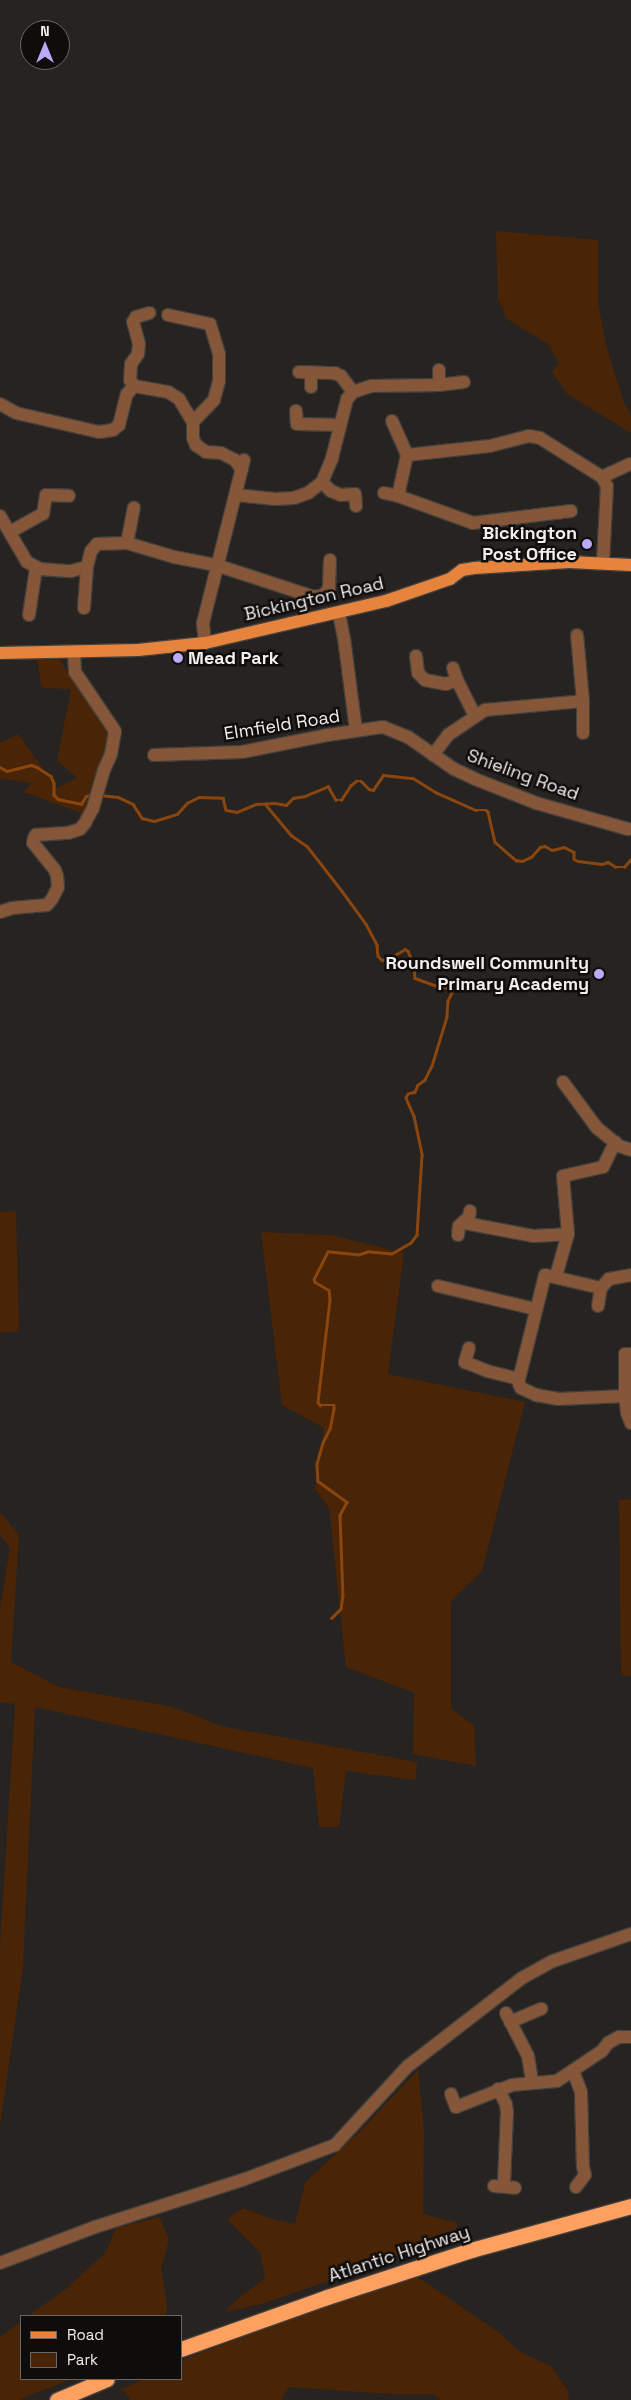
<!DOCTYPE html>
<style>
body{margin:0}
#map{position:relative;width:631px;height:2400px;overflow:hidden;background:#272321;font-family:"Space Grotesk",sans-serif}
div>[style]{position:absolute}
[style*='--x']{left:calc(var(--x)*1px);top:calc(var(--y)*1px);width:calc(var(--w)*1px);rotate:calc(var(--a)*1deg)}
.green>*{inset:0;background:#4a2406}
.stream>*{height:2.5px;margin:-1.25px;padding:0 1.25px;transform-origin:1.25px;border-radius:1.25px;background:#8a460e}
.roads{filter:drop-shadow(1px 0 #43403e) drop-shadow(-1px 0 #43403e) drop-shadow(0 1px #43403e) drop-shadow(0 -1px #43403e)}
.minor>*{height:12px;margin:-6px;padding:0 6px;transform-origin:6px;border-radius:6px;background:#855637}
.major>*{height:12px;margin:-6px;padding:0 6px;transform-origin:6px;border-radius:6px;background:#e6843e}
.highway>*{height:15px;margin:-7.5px;padding:0 7.5px;transform-origin:7.5px;border-radius:7.5px;background:#fea060}
.dots>*{width:14px;height:14px;translate:-50% -50%;box-sizing:border-box;border:2px solid #0f0d0c;border-radius:50%}
span{translate:-50% -50%;white-space:nowrap;text-align:center;line-height:1.15;-webkit-text-stroke:5px #0f0d0c;paint-order:stroke}
.poi-label{font-size:18px;color:#f1efed;font-weight:700}
.right{translate:-100% -50%;text-align:right}
.left{translate:0 -50%;text-align:left}
.street-label{font-size:18px;color:#f1efed}
.legend{position:absolute;left:20px;top:2315px;width:162px;height:65px;box-sizing:border-box;background:#0f0d0c;border:1px solid #696766;margin:0;padding:6px 9px;list-style:none;font-size:15px;color:#f1efed}
.legend li{display:flex;align-items:center;gap:10px;height:25px}
.legend b{width:25px;border:1px solid #696766}
.north{position:absolute;left:20px;top:20px;width:50px;height:50px;box-sizing:border-box;background:#0f0d0c;border:1px solid #696766;border-radius:50%;rotate:0deg;font-size:14px;font-weight:700;line-height:20px;text-align:center;color:#f1efed}
.north::after{content:'';display:block;margin:auto;width:18px;height:22px;background:#b9abf7;clip-path:polygon(50% 0,100% 100%,50% 72%,0 100%)}
</style>
<div id="map">
<div class="green">
<i style="clip-path:polygon(496px 231px,598px 240px,598px 302px,606px 345px,623px 400px,631px 416px,631px 433px,567px 394px,552px 372px,559px 363px,548px 344px,507px 319px,498px 299px)"></i>
<i style="clip-path:polygon(37px 657px,59px 659px,102px 720px,111px 738px,89px 807px,77px 823px,81px 813px,24px 792px,31px 783px,0 778px,0 743px,18px 734px,57px 788px,77px 778px,57px 760px,71px 689px,45px 688px,41px 685px)"></i>
<i style="clip-path:polygon(16px 1210px,19px 1331px,0 1333px,0 1212px)"></i>
<i style="clip-path:polygon(261px 1232px,331px 1235px,404px 1253px,388px 1374px,525px 1402px,482px 1571px,451px 1601px,451px 1708px,474px 1726px,476px 1766px,413px 1754px,414px 1693px,346px 1667px,329px 1508px,315px 1489px,324px 1428px,282px 1405px)"></i>
<i style="clip-path:polygon(631px 1499px,631px 1676px,621px 1675px,619px 1500px)"></i>
<i style="clip-path:polygon(0 1512px,19px 1535px,11px 1662px,59px 1687px,173px 1707px,221px 1726px,417px 1762px,416px 1780px,346px 1771px,339px 1827px,319px 1827px,313px 1768px,35px 1707px,23px 1967px,0 2126px,0 1947px,15px 1704px,0 1702px,0 1608px,10px 1548px,0 1535px)"></i>
<i style="clip-path:polygon(418px 2070px,424px 2129px,423px 2214px,458px 2223px,453px 2236px,364px 2269px,261px 2304px,225px 2312px,238px 2299px,265px 2278px,260px 2252px,227px 2219px,243px 2208px,269px 2218px,295px 2224px,305px 2183px,359px 2132px)"></i>
<i style="clip-path:polygon(160px 2217px,169px 2240px,161px 2268px,167px 2305px,165px 2316px,28px 2316px,66px 2289px,106px 2252px,116px 2228px)"></i>
<i style="clip-path:polygon(418px 2277px,498px 2332px,520px 2352px,551px 2366px,568px 2391px,569px 2400px,441px 2400px,433px 2394px,390px 2394px,289px 2387px,281px 2400px,131px 2400px,122px 2389px,144px 2379px,181px 2379px,181px 2361px,185px 2359px,288px 2319px)"></i>
<i style="clip-path:polygon(21px 2322px,21px 2379px,71px 2379px,19px 2400px,0 2400px,0 2337px)"></i>
</div>
<div class="stream">
<i style="--x:0;--y:767;--w:8;--a:30"></i>
<i style="--x:7;--y:771;--w:25;--a:-14"></i>
<i style="--x:31;--y:765;--w:6;--a:18"></i>
<i style="--x:37;--y:767;--w:17;--a:33"></i>
<i style="--x:51;--y:776;--w:8;--a:67"></i>
<i style="--x:54;--y:783;--w:12;--a:90"></i>
<i style="--x:54;--y:795;--w:6;--a:45"></i>
<i style="--x:58;--y:799;--w:24;--a:12"></i>
<i style="--x:81;--y:804;--w:9;--a:-58"></i>
<i style="--x:86;--y:796;--w:6;--a:-9"></i>
<i style="--x:100;--y:795;--w:18;--a:6"></i>
<i style="--x:118;--y:797;--w:17;--a:25"></i>
<i style="--x:133;--y:804;--w:17;--a:57"></i>
<i style="--x:142;--y:818;--w:12;--a:14"></i>
<i style="--x:154;--y:821;--w:24;--a:-17"></i>
<i style="--x:177;--y:814;--w:15;--a:-48"></i>
<i style="--x:187;--y:803;--w:13;--a:-27"></i>
<i style="--x:199;--y:797;--w:24;--a:2"></i>
<i style="--x:223;--y:798;--w:12;--a:76"></i>
<i style="--x:226;--y:810;--w:11;--a:10"></i>
<i style="--x:237;--y:812;--w:21;--a:-23"></i>
<i style="--x:256;--y:804;--w:19;--a:-3"></i>
<i style="--x:275;--y:803;--w:11;--a:10"></i>
<i style="--x:286;--y:805;--w:10;--a:-45"></i>
<i style="--x:293;--y:798;--w:12;--a:-9"></i>
<i style="--x:305;--y:796;--w:25;--a:-23"></i>
<i style="--x:328;--y:786;--w:16;--a:60"></i>
<i style="--x:336;--y:800;--w:5;--a:0"></i>
<i style="--x:341;--y:800;--w:17;--a:-57"></i>
<i style="--x:350;--y:786;--w:8;--a:-40"></i>
<i style="--x:356;--y:781;--w:5;--a:0"></i>
<i style="--x:361;--y:781;--w:11;--a:45"></i>
<i style="--x:369;--y:789;--w:4;--a:14"></i>
<i style="--x:373;--y:790;--w:18;--a:-56"></i>
<i style="--x:383;--y:775;--w:30;--a:6"></i>
<i style="--x:413;--y:778;--w:26;--a:32"></i>
<i style="--x:435;--y:792;--w:45;--a:23.7"></i>
<i style="--x:476;--y:810;--w:10;--a:0"></i>
<i style="--x:486;--y:810;--w:3;--a:45"></i>
<i style="--x:488;--y:812;--w:31;--a:77"></i>
<i style="--x:495;--y:842;--w:28;--a:41"></i>
<i style="--x:516;--y:860;--w:6;--a:9"></i>
<i style="--x:522;--y:861;--w:10;--a:-24"></i>
<i style="--x:531;--y:857;--w:13;--a:-48"></i>
<i style="--x:540;--y:847;--w:5;--a:-11"></i>
<i style="--x:545;--y:846;--w:8;--a:30"></i>
<i style="--x:552;--y:850;--w:12;--a:-14"></i>
<i style="--x:564;--y:847;--w:11;--a:27"></i>
<i style="--x:574;--y:852;--w:7;--a:90"></i>
<i style="--x:574;--y:859;--w:4;--a:27"></i>
<i style="--x:578;--y:861;--w:24;--a:7"></i>
<i style="--x:602;--y:864;--w:6;--a:-18"></i>
<i style="--x:608;--y:862;--w:9;--a:32"></i>
<i style="--x:616;--y:867;--w:8;--a:0"></i>
<i style="--x:624;--y:867;--w:11;--a:-49"></i>
<i style="--x:266;--y:805;--w:39;--a:50"></i>
<i style="--x:291;--y:835;--w:19;--a:35"></i>
<i style="--x:307;--y:846;--w:57;--a:52.1"></i>
<i style="--x:342;--y:891;--w:41;--a:54"></i>
<i style="--x:366;--y:924;--w:24;--a:62"></i>
<i style="--x:377;--y:945;--w:11;--a:85"></i>
<i style="--x:378;--y:956;--w:6;--a:45"></i>
<i style="--x:382;--y:960;--w:8;--a:-14"></i>
<i style="--x:390;--y:958;--w:17;--a:-31"></i>
<i style="--x:405;--y:949;--w:4;--a:34"></i>
<i style="--x:408;--y:951;--w:15;--a:67"></i>
<i style="--x:414;--y:965;--w:13;--a:86"></i>
<i style="--x:415;--y:978;--w:23;--a:20"></i>
<i style="--x:437;--y:986;--w:14;--a:8"></i>
<i style="--x:451;--y:988;--w:5;--a:79"></i>
<i style="--x:452;--y:993;--w:9;--a:117"></i>
<i style="--x:448;--y:1001;--w:16;--a:94"></i>
<i style="--x:447;--y:1017;--w:51;--a:107"></i>
<i style="--x:432;--y:1066;--w:16;--a:117"></i>
<i style="--x:425;--y:1080;--w:9;--a:144"></i>
<i style="--x:418;--y:1085;--w:8;--a:113"></i>
<i style="--x:415;--y:1092;--w:7;--a:164"></i>
<i style="--x:408;--y:1094;--w:4;--a:117"></i>
<i style="--x:406;--y:1098;--w:20;--a:66"></i>
<i style="--x:414;--y:1116;--w:40;--a:78"></i>
<i style="--x:422;--y:1155;--w:80;--a:93.6"></i>
<i style="--x:417;--y:1235;--w:10;--a:127"></i>
<i style="--x:411;--y:1243;--w:22;--a:150"></i>
<i style="--x:392;--y:1254;--w:24;--a:-175"></i>
<i style="--x:368;--y:1252;--w:9;--a:162"></i>
<i style="--x:359;--y:1255;--w:31;--a:-174"></i>
<i style="--x:328;--y:1252;--w:30;--a:117"></i>
<i style="--x:314;--y:1279;--w:3;--a:72"></i>
<i style="--x:315;--y:1282;--w:16;--a:30"></i>
<i style="--x:329;--y:1290;--w:10;--a:84"></i>
<i style="--x:330;--y:1300;--w:103;--a:96.7"></i>
<i style="--x:318;--y:1402;--w:4;--a:56"></i>
<i style="--x:320;--y:1405;--w:14;--a:0"></i>
<i style="--x:334;--y:1405;--w:4;--a:90"></i>
<i style="--x:334;--y:1409;--w:20;--a:101"></i>
<i style="--x:330;--y:1429;--w:16;--a:117"></i>
<i style="--x:323;--y:1443;--w:22;--a:106"></i>
<i style="--x:317;--y:1464;--w:17;--a:87"></i>
<i style="--x:318;--y:1481;--w:36;--a:36"></i>
<i style="--x:347;--y:1502;--w:15;--a:118"></i>
<i style="--x:340;--y:1515;--w:80;--a:87.9"></i>
<i style="--x:343;--y:1595;--w:14;--a:98"></i>
<i style="--x:341;--y:1609;--w:13;--a:135"></i>
</div>
<div class="roads">
<div class="minor">
<i style="--x:168;--y:315;--w:43;--a:12.1"></i>
<i style="--x:210;--y:324;--w:31;--a:73"></i>
<i style="--x:219;--y:354;--w:27;--a:90"></i>
<i style="--x:219;--y:381;--w:20;--a:105"></i>
<i style="--x:214;--y:400;--w:30;--a:134"></i>
<i style="--x:299;--y:372;--w:36;--a:2"></i>
<i style="--x:335;--y:373;--w:7;--a:27"></i>
<i style="--x:341;--y:376;--w:20;--a:53"></i>
<i style="--x:311;--y:372;--w:15;--a:90"></i>
<i style="--x:439;--y:385;--w:15;--a:-90"></i>
<i style="--x:134;--y:386;--w:35;--a:10"></i>
<i style="--x:168;--y:392;--w:13;--a:32"></i>
<i style="--x:179;--y:399;--w:27;--a:59"></i>
<i style="--x:193;--y:422;--w:16;--a:90"></i>
<i style="--x:193;--y:438;--w:8;--a:67"></i>
<i style="--x:196;--y:445;--w:12;--a:35"></i>
<i style="--x:206;--y:452;--w:15;--a:4"></i>
<i style="--x:221;--y:453;--w:16;--a:27"></i>
<i style="--x:235;--y:460;--w:12;--a:55"></i>
<i style="--x:134;--y:386;--w:7;--a:-124"></i>
<i style="--x:130;--y:380;--w:16;--a:-86"></i>
<i style="--x:131;--y:364;--w:12;--a:-55"></i>
<i style="--x:138;--y:354;--w:10;--a:-84"></i>
<i style="--x:139;--y:344;--w:23;--a:-105"></i>
<i style="--x:133;--y:322;--w:6;--a:-59"></i>
<i style="--x:136;--y:317;--w:14;--a:-17"></i>
<i style="--x:0;--y:404;--w:18;--a:29"></i>
<i style="--x:16;--y:413;--w:85;--a:12.9"></i>
<i style="--x:99;--y:432;--w:14;--a:-8"></i>
<i style="--x:113;--y:430;--w:8;--a:-40"></i>
<i style="--x:119;--y:425;--w:32;--a:-76"></i>
<i style="--x:127;--y:394;--w:11;--a:-49"></i>
<i style="--x:296;--y:411;--w:13;--a:86"></i>
<i style="--x:297;--y:424;--w:43;--a:1.3"></i>
<i style="--x:392;--y:421;--w:37;--a:66"></i>
<i style="--x:602;--y:477;--w:31;--a:-25"></i>
<i style="--x:322;--y:482;--w:26;--a:-67"></i>
<i style="--x:332;--y:458;--w:61;--a:-75.7"></i>
<i style="--x:347;--y:399;--w:9;--a:-49"></i>
<i style="--x:353;--y:392;--w:20;--a:-18"></i>
<i style="--x:372;--y:386;--w:67;--a:-0.9"></i>
<i style="--x:439;--y:385;--w:25;--a:-7"></i>
<i style="--x:384;--y:493;--w:14;--a:12"></i>
<i style="--x:236;--y:495;--w:39;--a:6"></i>
<i style="--x:275;--y:499;--w:19;--a:-3"></i>
<i style="--x:294;--y:498;--w:15;--a:-20"></i>
<i style="--x:308;--y:493;--w:18;--a:-38"></i>
<i style="--x:322;--y:482;--w:13;--a:45"></i>
<i style="--x:331;--y:491;--w:11;--a:22"></i>
<i style="--x:341;--y:495;--w:14;--a:-4"></i>
<i style="--x:355;--y:494;--w:12;--a:85"></i>
<i style="--x:571;--y:511;--w:99;--a:173"></i>
<i style="--x:473;--y:523;--w:80;--a:-160.2"></i>
<i style="--x:398;--y:496;--w:42;--a:-77.6"></i>
<i style="--x:407;--y:455;--w:83;--a:-6.2"></i>
<i style="--x:490;--y:446;--w:40;--a:-14.4"></i>
<i style="--x:529;--y:436;--w:11;--a:10"></i>
<i style="--x:540;--y:438;--w:73;--a:32.2"></i>
<i style="--x:602;--y:477;--w:10;--a:61"></i>
<i style="--x:607;--y:486;--w:76;--a:93"></i>
<i style="--x:0;--y:516;--w:53;--a:59.6"></i>
<i style="--x:27;--y:562;--w:15;--a:28"></i>
<i style="--x:40;--y:569;--w:31;--a:4"></i>
<i style="--x:71;--y:571;--w:16;--a:-14"></i>
<i style="--x:87;--y:567;--w:16;--a:-76"></i>
<i style="--x:91;--y:551;--w:9;--a:-49"></i>
<i style="--x:97;--y:544;--w:30;--a:-2"></i>
<i style="--x:127;--y:543;--w:49;--a:16.6"></i>
<i style="--x:174;--y:557;--w:43;--a:10.8"></i>
<i style="--x:216;--y:565;--w:103;--a:18.1"></i>
<i style="--x:314;--y:597;--w:10;--a:-11"></i>
<i style="--x:324;--y:595;--w:9;--a:-54"></i>
<i style="--x:329;--y:588;--w:28;--a:-88"></i>
<i style="--x:10;--y:532;--w:38;--a:-29"></i>
<i style="--x:43;--y:514;--w:19;--a:-81"></i>
<i style="--x:46;--y:495;--w:23;--a:2"></i>
<i style="--x:127;--y:543;--w:36;--a:-79"></i>
<i style="--x:84;--y:608;--w:41;--a:-85.8"></i>
<i style="--x:339;--y:613;--w:25;--a:79"></i>
<i style="--x:344;--y:638;--w:93;--a:82.6"></i>
<i style="--x:29;--y:615;--w:48;--a:-81.5"></i>
<i style="--x:205;--y:643;--w:20;--a:-96"></i>
<i style="--x:203;--y:623;--w:168;--a:-75.9"></i>
<i style="--x:416;--y:656;--w:17;--a:83"></i>
<i style="--x:418;--y:673;--w:10;--a:45"></i>
<i style="--x:425;--y:680;--w:21;--a:11"></i>
<i style="--x:446;--y:684;--w:12;--a:-20"></i>
<i style="--x:457;--y:680;--w:40;--a:63.4"></i>
<i style="--x:453;--y:668;--w:13;--a:72"></i>
<i style="--x:583;--y:701;--w:32;--a:90"></i>
<i style="--x:154;--y:755;--w:88;--a:-2"></i>
<i style="--x:242;--y:752;--w:88;--a:-11.2"></i>
<i style="--x:328;--y:735;--w:56;--a:-8.3"></i>
<i style="--x:383;--y:727;--w:27;--a:22"></i>
<i style="--x:408;--y:737;--w:56;--a:34.8"></i>
<i style="--x:454;--y:769;--w:23;--a:25"></i>
<i style="--x:475;--y:779;--w:66;--a:21.5"></i>
<i style="--x:536;--y:803;--w:96;--a:15.8"></i>
<i style="--x:433;--y:755;--w:25;--a:-53"></i>
<i style="--x:448;--y:735;--w:45;--a:-34"></i>
<i style="--x:485;--y:710;--w:98;--a:-5.2"></i>
<i style="--x:583;--y:701;--w:66;--a:-95.2"></i>
<i style="--x:0;--y:912;--w:13;--a:-18"></i>
<i style="--x:12;--y:908;--w:35;--a:-5"></i>
<i style="--x:47;--y:905;--w:8;--a:-50"></i>
<i style="--x:52;--y:899;--w:13;--a:-63"></i>
<i style="--x:58;--y:887;--w:11;--a:-95"></i>
<i style="--x:57;--y:876;--w:6;--a:-108"></i>
<i style="--x:55;--y:870;--w:35;--a:-129"></i>
<i style="--x:33;--y:843;--w:5;--a:-79"></i>
<i style="--x:34;--y:838;--w:4;--a:-56"></i>
<i style="--x:36;--y:835;--w:32;--a:-4"></i>
<i style="--x:68;--y:833;--w:13;--a:-18"></i>
<i style="--x:80;--y:829;--w:8;--a:-50"></i>
<i style="--x:85;--y:823;--w:17;--a:-62"></i>
<i style="--x:93;--y:808;--w:40;--a:-74"></i>
<i style="--x:104;--y:770;--w:17;--a:-66"></i>
<i style="--x:111;--y:754;--w:23;--a:-80"></i>
<i style="--x:115;--y:731;--w:71;--a:-124.1"></i>
<i style="--x:75;--y:672;--w:19;--a:-93"></i>
<i style="--x:563;--y:1082;--w:57;--a:53.5"></i>
<i style="--x:597;--y:1128;--w:28;--a:39"></i>
<i style="--x:619;--y:1146;--w:13;--a:18"></i>
<i style="--x:465;--y:1223;--w:69;--a:10.8"></i>
<i style="--x:533;--y:1236;--w:35;--a:-3"></i>
<i style="--x:458;--y:1235;--w:9;--a:-84"></i>
<i style="--x:459;--y:1226;--w:13;--a:-42"></i>
<i style="--x:469;--y:1217;--w:6;--a:-81"></i>
<i style="--x:556;--y:1276;--w:44;--a:-74.1"></i>
<i style="--x:568;--y:1234;--w:58;--a:-94.9"></i>
<i style="--x:563;--y:1176;--w:41;--a:-12.7"></i>
<i style="--x:603;--y:1167;--w:28;--a:-64"></i>
<i style="--x:438;--y:1286;--w:100;--a:13.3"></i>
<i style="--x:601;--y:1288;--w:57;--a:-166.9"></i>
<i style="--x:545;--y:1275;--w:107;--a:104"></i>
<i style="--x:519;--y:1379;--w:5;--a:90"></i>
<i style="--x:519;--y:1384;--w:4;--a:63"></i>
<i style="--x:521;--y:1388;--w:17;--a:25"></i>
<i style="--x:536;--y:1395;--w:23;--a:10"></i>
<i style="--x:559;--y:1399;--w:66;--a:-2.6"></i>
<i style="--x:598;--y:1306;--w:18;--a:-81"></i>
<i style="--x:601;--y:1288;--w:12;--a:-48"></i>
<i style="--x:609;--y:1279;--w:22;--a:-10"></i>
<i style="--x:469;--y:1348;--w:15;--a:106"></i>
<i style="--x:465;--y:1362;--w:24;--a:22"></i>
<i style="--x:487;--y:1371;--w:33;--a:14"></i>
<i style="--x:631;--y:1354;--w:6;--a:180"></i>
<i style="--x:625;--y:1354;--w:42;--a:90"></i>
<i style="--x:625;--y:1396;--w:17;--a:83"></i>
<i style="--x:627;--y:1413;--w:11;--a:68"></i>
<i style="--x:506;--y:2013;--w:48;--a:62.9"></i>
<i style="--x:528;--y:2056;--w:26;--a:81"></i>
<i style="--x:510;--y:2022;--w:34;--a:-23"></i>
<i style="--x:573;--y:2071;--w:22;--a:69"></i>
<i style="--x:581;--y:2092;--w:75;--a:88.5"></i>
<i style="--x:583;--y:2167;--w:8;--a:76"></i>
<i style="--x:585;--y:2175;--w:15;--a:127"></i>
<i style="--x:498;--y:2089;--w:17;--a:62"></i>
<i style="--x:506;--y:2104;--w:8;--a:83"></i>
<i style="--x:507;--y:2112;--w:73;--a:92.4"></i>
<i style="--x:451;--y:2094;--w:14;--a:69"></i>
<i style="--x:456;--y:2107;--w:60;--a:-21.4"></i>
<i style="--x:512;--y:2085;--w:45;--a:-5.1"></i>
<i style="--x:557;--y:2081;--w:54;--a:-33.7"></i>
<i style="--x:602;--y:2051;--w:10;--a:-53"></i>
<i style="--x:608;--y:2043;--w:13;--a:-29"></i>
<i style="--x:619;--y:2037;--w:12;--a:0"></i>
<i style="--x:494;--y:2186;--w:21;--a:5"></i>
<i style="--x:0;--y:2263;--w:102;--a:-20.8"></i>
<i style="--x:95;--y:2227;--w:157;--a:-17.7"></i>
<i style="--x:245;--y:2179;--w:96;--a:-20.7"></i>
<i style="--x:335;--y:2145;--w:108;--a:-47.3"></i>
<i style="--x:408;--y:2066;--w:144;--a:-37.7"></i>
<i style="--x:522;--y:1978;--w:35;--a:-29"></i>
<i style="--x:553;--y:1961;--w:83;--a:-19.1"></i>
</div>
<div class="major">
<i style="--x:0;--y:653;--w:138;--a:-1.2"></i>
<i style="--x:138;--y:650;--w:67;--a:-6"></i>
<i style="--x:205;--y:643;--w:186;--a:-13.1"></i>
<i style="--x:386;--y:601;--w:68;--a:-19"></i>
<i style="--x:450;--y:579;--w:15;--a:-37"></i>
<i style="--x:462;--y:570;--w:12;--a:-9"></i>
<i style="--x:474;--y:568;--w:95;--a:-3.6"></i>
<i style="--x:569;--y:562;--w:62;--a:2.8"></i>
</div>
<div class="highway">
<i style="--x:181;--y:2349;--w:155;--a:-19.6"></i>
<i style="--x:327;--y:2297;--w:151;--a:-18.1"></i>
<i style="--x:471;--y:2250;--w:166;--a:-15.4"></i>
<i style="--x:57;--y:2400;--w:54;--a:-22.8"></i>
</div>
</div>
<div class="dots">
<i style="left:587px;top:544px;background:#b9abf7"></i>
<i style="left:178px;top:658px;background:#b9abf7"></i>
<i style="left:599px;top:974px;background:#b9abf7"></i>
</div>
<div class="poi-label">
<span class="right" style="left:577px;top:544px">Bickington<br>Post Office</span>
<span class="left" style="left:188px;top:658px">Mead Park</span>
<span class="right" style="left:589px;top:974px">Roundswell Community<br>Primary Academy</span>
</div>
<div class="street-label">
<span style="left:314px;top:599px;rotate:-13deg">Bickington Road</span>
<span style="left:282px;top:725px;rotate:-9deg">Elmfield Road</span>
<span style="left:523px;top:775px;rotate:20deg">Shieling Road</span>
<span style="left:399px;top:2254px;rotate:-18deg">Atlantic Highway</span>
</div>
<ul class="legend">
<li><b style="height:6px;background:#e6843e"></b>Road</li>
<li><b style="height:14px;background:#4a2406"></b>Park</li>
</ul>
<div class="north">N</div>
</div>
